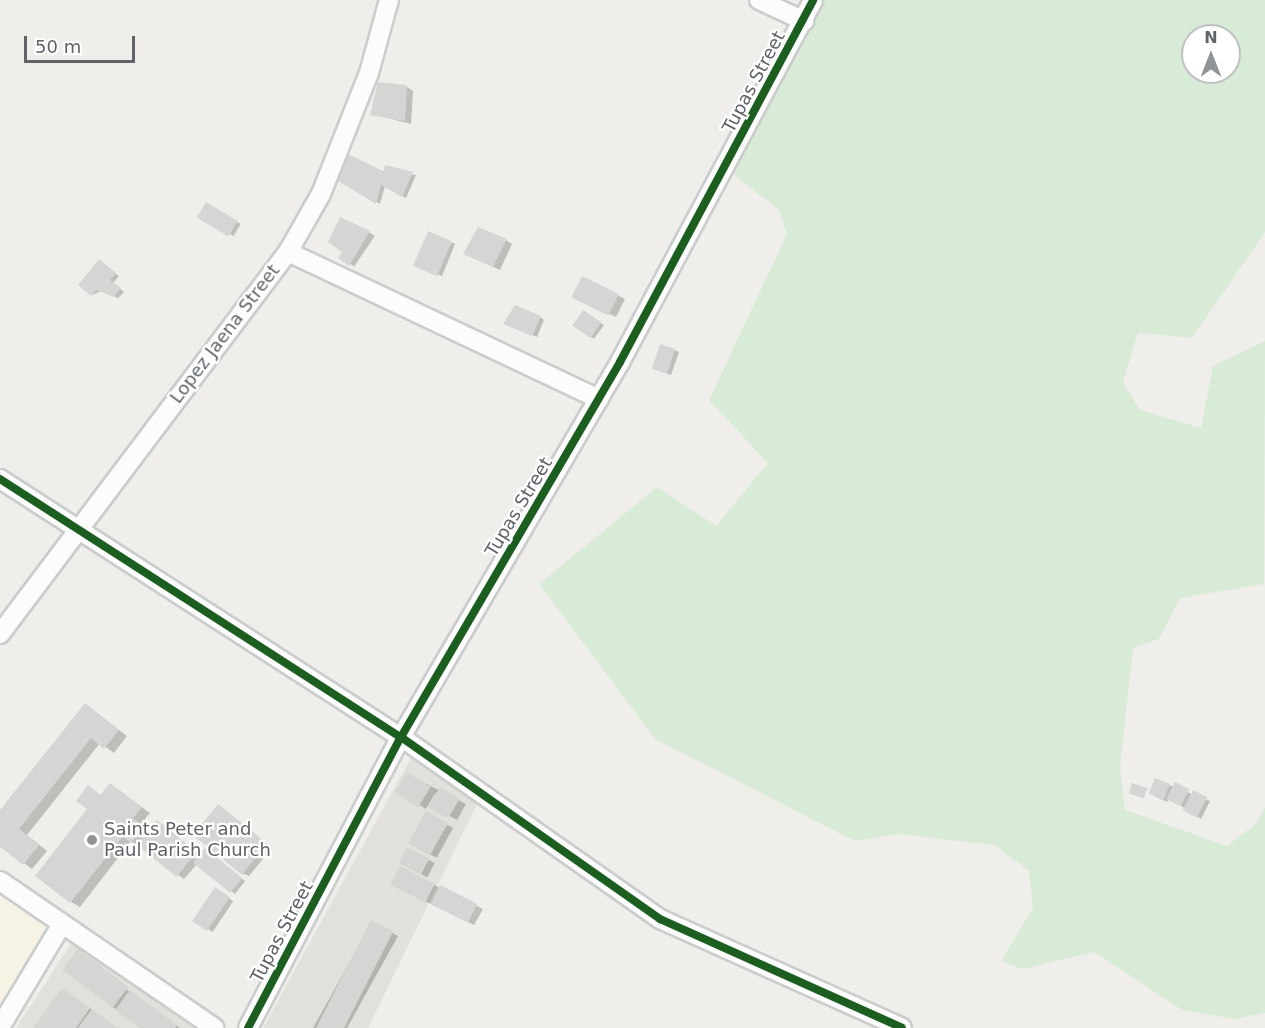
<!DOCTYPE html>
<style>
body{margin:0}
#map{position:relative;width:1265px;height:1028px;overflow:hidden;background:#efeeea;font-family:"DejaVu Sans",sans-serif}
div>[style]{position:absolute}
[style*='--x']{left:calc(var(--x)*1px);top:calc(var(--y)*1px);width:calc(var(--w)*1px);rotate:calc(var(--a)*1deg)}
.commercial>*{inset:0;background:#f7f3e4}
.education>*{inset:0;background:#e2e0da}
.green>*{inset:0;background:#d8ebd6}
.shadow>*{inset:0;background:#0003;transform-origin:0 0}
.building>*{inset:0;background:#d6d5d3;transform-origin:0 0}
.roads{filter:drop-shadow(2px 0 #cbcccc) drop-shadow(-2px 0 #cbcccc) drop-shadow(0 2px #cbcccc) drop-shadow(0 -2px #cbcccc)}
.minor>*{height:18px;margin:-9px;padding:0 9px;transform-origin:9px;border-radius:9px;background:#fdfcfc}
.cycleway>*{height:8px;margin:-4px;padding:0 4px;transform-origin:4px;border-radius:4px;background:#1b5e20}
.dots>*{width:16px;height:16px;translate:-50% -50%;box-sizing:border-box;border:3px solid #fff;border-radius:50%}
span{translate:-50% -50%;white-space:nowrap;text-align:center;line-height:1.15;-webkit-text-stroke:4.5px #fff;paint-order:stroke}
.street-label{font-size:18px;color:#5f6368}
.poi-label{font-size:18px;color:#5f6368}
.left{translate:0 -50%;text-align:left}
.north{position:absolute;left:1181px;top:24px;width:60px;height:60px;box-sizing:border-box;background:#fff;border:2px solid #bfc1c3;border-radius:50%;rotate:0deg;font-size:16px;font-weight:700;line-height:24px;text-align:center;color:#5f6368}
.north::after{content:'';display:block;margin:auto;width:21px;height:27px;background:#919496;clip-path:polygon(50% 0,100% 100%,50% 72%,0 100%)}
.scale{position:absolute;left:24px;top:36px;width:111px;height:27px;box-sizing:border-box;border:3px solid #5f6368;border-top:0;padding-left:8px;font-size:18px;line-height:21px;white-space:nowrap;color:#5f6368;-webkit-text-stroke:4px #fff;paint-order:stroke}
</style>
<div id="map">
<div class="commercial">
<i style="clip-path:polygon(0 890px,52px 930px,0 1011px)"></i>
</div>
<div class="education">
<i style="clip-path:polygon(412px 756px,478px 802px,368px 1028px,263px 1028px)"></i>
<i style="clip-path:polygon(72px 942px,198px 1028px,16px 1028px)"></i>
</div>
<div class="green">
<i style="clip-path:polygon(evenodd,822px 0,1265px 0,1265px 232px,1192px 338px,1138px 333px,1123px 382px,1140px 410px,1201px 428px,1213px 366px,1265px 341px,1264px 584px,1180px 598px,1159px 639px,1133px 648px,1120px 767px,1125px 810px,1227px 846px,1256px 824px,1265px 807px,1265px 1013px,1234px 1019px,1182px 1010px,1094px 952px,1022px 969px,1001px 961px,1033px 908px,1029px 871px,994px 845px,899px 834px,855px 841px,655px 739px,539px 584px,657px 487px,716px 526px,768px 463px,709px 400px,787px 234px,779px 210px,732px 173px,822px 0,1193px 36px,1229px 36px,1229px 72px,1193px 72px,1193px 36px)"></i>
</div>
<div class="shadow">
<i style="clip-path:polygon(407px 87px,413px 91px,411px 124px,372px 114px)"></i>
<i style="clip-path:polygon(373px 170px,416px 175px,406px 198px,385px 186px,380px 204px,337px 178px)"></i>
<i style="left:206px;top:204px;width:40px;height:14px;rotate:30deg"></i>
<i style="left:369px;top:232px;width:7px;height:37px;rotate:34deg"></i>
<i style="clip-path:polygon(506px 240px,512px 244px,500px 270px,472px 257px)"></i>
<i style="clip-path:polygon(451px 242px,455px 244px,442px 276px,419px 267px)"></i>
<i style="clip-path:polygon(103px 264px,119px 276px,113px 283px,124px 292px,118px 298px,101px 291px,92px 295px)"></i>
<i style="clip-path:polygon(583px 278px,625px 299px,616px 317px,578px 299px)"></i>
<i style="clip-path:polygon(583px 312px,604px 325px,594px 339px,574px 324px)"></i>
<i style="clip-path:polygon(540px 317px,544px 320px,537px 337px,509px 326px)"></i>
<i style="clip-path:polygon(661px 345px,679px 352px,671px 375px,657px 370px)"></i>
<i style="clip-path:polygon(86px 705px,127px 736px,114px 753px,100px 743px,27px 835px,47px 851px,32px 869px,0 845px,0 813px)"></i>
<i style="clip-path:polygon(407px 774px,466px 804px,457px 820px,431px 806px,436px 792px,426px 809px,396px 791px)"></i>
<i style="clip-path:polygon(1156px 780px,1210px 801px,1201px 819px,1169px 798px,1167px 802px,1154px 796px)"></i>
<i style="clip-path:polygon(111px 785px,150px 813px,141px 824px,150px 831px,164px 826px,201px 856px,210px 852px,245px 881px,235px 894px,197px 864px,184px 879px,131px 841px,80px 907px,71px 902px,37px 875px,89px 809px,88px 787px,102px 796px)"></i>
<i style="clip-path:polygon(225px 810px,272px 848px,249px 876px,242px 873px)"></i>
<i style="left:426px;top:813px;width:31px;height:34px;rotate:29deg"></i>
<i style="left:407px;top:849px;width:31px;height:16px;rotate:27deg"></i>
<i style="clip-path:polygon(434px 885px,483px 909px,474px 925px,398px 888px)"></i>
<i style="left:215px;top:889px;width:22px;height:37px;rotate:34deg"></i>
<i style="clip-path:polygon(372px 922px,398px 936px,347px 1028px,313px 1028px)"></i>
<i style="clip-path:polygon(84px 955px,132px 994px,180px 1028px,142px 1028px,113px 1007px)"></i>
<i style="clip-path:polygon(69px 994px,94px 1011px,116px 1028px,35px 1028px)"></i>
</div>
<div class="building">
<i style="clip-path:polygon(378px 82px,407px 85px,405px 121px,370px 115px)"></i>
<i style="clip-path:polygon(344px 152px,383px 171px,382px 177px,385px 165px,413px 172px,402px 197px,381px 185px,376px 204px,335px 179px)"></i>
<i style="left:206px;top:202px;width:37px;height:18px;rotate:31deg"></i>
<i style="clip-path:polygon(340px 217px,370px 231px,349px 266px,338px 258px,342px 252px,328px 242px)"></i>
<i style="clip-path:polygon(478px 227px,507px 239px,493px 267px,463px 254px)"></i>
<i style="left:428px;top:231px;width:26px;height:38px;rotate:23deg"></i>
<i style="clip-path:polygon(99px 259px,116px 273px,110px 280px,121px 288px,114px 297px,96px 290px,91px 296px,78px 285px)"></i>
<i style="left:582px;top:276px;width:41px;height:24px;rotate:26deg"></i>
<i style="clip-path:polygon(515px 305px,541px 316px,532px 336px,503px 324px)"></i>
<i style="left:583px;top:310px;width:22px;height:19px;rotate:34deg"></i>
<i style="left:660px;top:344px;width:16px;height:26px;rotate:18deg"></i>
<i style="clip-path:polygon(85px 703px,119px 730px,104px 749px,91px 738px,19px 829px,39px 845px,23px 865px,0 847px,0 810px)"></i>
<i style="left:407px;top:772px;width:28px;height:24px;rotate:32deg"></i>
<i style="left:1155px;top:778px;width:16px;height:17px;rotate:22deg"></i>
<i style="left:1175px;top:782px;width:16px;height:19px;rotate:27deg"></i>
<i style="clip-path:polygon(110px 783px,142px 807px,133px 818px,144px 827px,131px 843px,123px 836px,70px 903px,35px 876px,87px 809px,76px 801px,88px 785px,100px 795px)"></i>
<i style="left:1132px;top:783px;width:16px;height:11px;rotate:18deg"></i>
<i style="left:440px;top:787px;width:23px;height:23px;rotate:31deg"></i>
<i style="left:1193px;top:790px;width:16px;height:23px;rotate:27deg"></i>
<i style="left:218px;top:804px;width:63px;height:40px;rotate:39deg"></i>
<i style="left:426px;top:811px;width:25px;height:37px;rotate:29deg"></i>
<i style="left:157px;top:820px;width:51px;height:32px;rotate:39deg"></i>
<i style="left:407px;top:847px;width:25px;height:18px;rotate:27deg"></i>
<i style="left:205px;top:848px;width:48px;height:19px;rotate:39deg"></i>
<i style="left:400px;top:866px;width:39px;height:21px;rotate:27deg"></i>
<i style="left:440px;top:885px;width:42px;height:21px;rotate:27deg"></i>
<i style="left:215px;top:887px;width:18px;height:41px;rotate:34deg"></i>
<i style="left:371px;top:920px;width:25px;height:124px;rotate:27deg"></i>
<i style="left:78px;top:949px;width:63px;height:26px;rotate:37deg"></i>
<i style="clip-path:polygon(62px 988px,90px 1008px,76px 1028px,33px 1028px)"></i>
<i style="clip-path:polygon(130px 990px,177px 1025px,175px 1028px,140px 1028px,115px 1010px)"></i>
<i style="clip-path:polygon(92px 1009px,112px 1024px,118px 1028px,78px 1028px)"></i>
</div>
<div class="roads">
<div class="minor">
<i style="--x:759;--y:0;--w:50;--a:25"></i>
<i style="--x:288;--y:252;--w:344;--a:25.3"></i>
<i style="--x:0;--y:479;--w:477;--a:32.8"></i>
<i style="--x:401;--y:737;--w:317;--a:35.1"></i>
<i style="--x:660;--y:919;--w:265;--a:24.2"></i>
<i style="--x:0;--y:634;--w:478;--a:-53"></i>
<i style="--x:288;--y:252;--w:67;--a:-60.4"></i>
<i style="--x:321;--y:194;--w:130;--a:-68.4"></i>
<i style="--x:369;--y:73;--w:76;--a:-74.7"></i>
<i style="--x:0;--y:881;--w:260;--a:34.4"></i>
<i style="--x:0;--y:1027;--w:118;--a:-58.9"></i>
<i style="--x:248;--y:1028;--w:329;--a:-62.3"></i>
<i style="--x:401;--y:737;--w:434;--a:-59.7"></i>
<i style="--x:620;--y:362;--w:410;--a:-61.9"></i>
</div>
</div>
<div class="cycleway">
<i style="--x:0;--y:479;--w:477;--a:32.8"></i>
<i style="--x:401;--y:737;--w:317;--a:35.1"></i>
<i style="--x:660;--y:919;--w:265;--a:24.2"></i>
<i style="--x:248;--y:1028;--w:329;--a:-62.3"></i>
<i style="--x:401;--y:737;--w:434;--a:-59.7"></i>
<i style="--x:620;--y:362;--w:410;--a:-61.9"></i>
</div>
<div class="dots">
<i style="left:92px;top:840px;background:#919496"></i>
</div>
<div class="street-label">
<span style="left:754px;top:82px;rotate:-62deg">Tupas Street</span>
<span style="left:225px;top:334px;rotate:-53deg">Lopez Jaena Street</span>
<span style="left:519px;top:507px;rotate:-59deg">Tupas Street</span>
<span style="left:282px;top:932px;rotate:-62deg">Tupas Street</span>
</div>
<div class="poi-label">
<span class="left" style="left:104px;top:840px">Saints Peter and<br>Paul Parish Church</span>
</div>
<div class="north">N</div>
<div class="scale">50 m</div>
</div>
